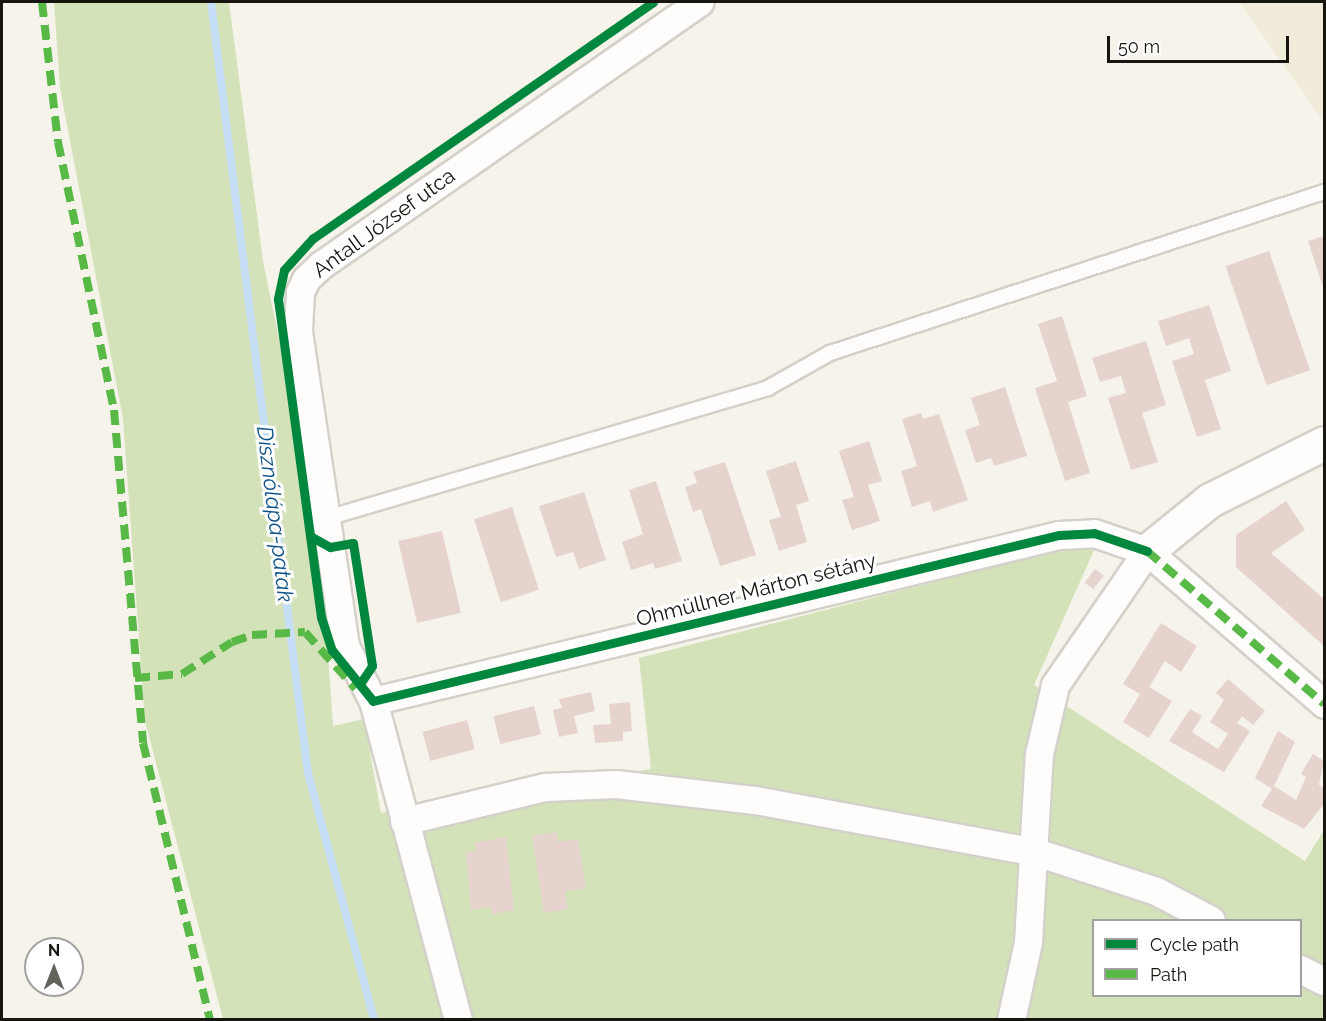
<!DOCTYPE html>
<meta charset="utf-8">
<style>
body{margin:0}
#map{position:relative;width:1326px;height:1021px;overflow:hidden;background:#f6f3ea;font-family:Raleway,sans-serif}
div>[style]{position:absolute}
[style*='--x']{left:calc(var(--x)*1px);top:calc(var(--y)*1px);width:calc(var(--w)*1px);rotate:calc(var(--a)*1deg)}
.built>*{inset:0;background:#f1ecda}
.green>*{inset:0;background:#d3e2b8}
.stream>*{height:8px;margin:-4px;padding:0 4px;transform-origin:4px;border-radius:4px;background:#c6dff6}
.building>*{inset:0;background:#e6d3ce;transform-origin:0 0}
.roads{filter:drop-shadow(2px 0 #d3d1c9) drop-shadow(-2px 0 #d3d1c9) drop-shadow(0 2px #d3d1c9) drop-shadow(0 -2px #d3d1c9)}
.service>*{height:14px;margin:-7px;padding:0 7px;transform-origin:7px;border-radius:7px;background:#fefdfc}
.minor>*{height:27px;margin:-13.5px;padding:0 13.5px;transform-origin:13.5px;border-radius:13.5px;background:#fefdfc}
.tertiary>*{height:33px;margin:-16.5px;padding:0 16.5px;transform-origin:16.5px;border-radius:16.5px;background:#fefdfc}
.quiet>*{height:8px;margin-top:-4px;transform-origin:0;background:repeating-linear-gradient(90deg,#58b947 0 15px,transparent 0 23px)}
.cycleway>*{height:9px;margin:-4.5px;padding:0 4.5px;transform-origin:4.5px;border-radius:4.5px;background:#00873e}
span{translate:-50% -50%;white-space:nowrap;text-align:center;line-height:1.15;-webkit-text-stroke:6px #fff;paint-order:stroke}
.street-label{font-size:21px;color:#16150f}
.water-label{font-size:22px;color:#0f5289;font-style:italic}
.frame{position:absolute;inset:0;border:3px solid #16150f;pointer-events:none}
.legend{position:absolute;left:1092px;top:919px;width:210px;height:78px;box-sizing:border-box;background:#fff;border:2px solid #a2a19f;margin:0;padding:8px 10px;list-style:none;font-size:18px;color:#16150f}
.legend li{display:flex;align-items:center;gap:12px;height:30px}
.legend b{width:30px;border:2px solid #a2a19f}
.north{position:absolute;left:24px;top:937px;width:60px;height:60px;box-sizing:border-box;background:#fff;border:2px solid #a2a19f;border-radius:50%;rotate:0deg;font-size:16px;font-weight:700;line-height:24px;text-align:center;color:#16150f}
.north::after{content:'';display:block;margin:auto;width:21px;height:27px;background:#64635c;clip-path:polygon(50% 0,100% 100%,50% 72%,0 100%)}
.scale{position:absolute;left:1107px;top:36px;width:182px;height:27px;box-sizing:border-box;border:3px solid #16150f;border-top:0;padding-left:8px;font-size:18px;line-height:21px;white-space:nowrap;color:#16150f;-webkit-text-stroke:4px #fff;paint-order:stroke}
</style>
<div id="map">
<div class="built">
<i style="clip-path:polygon(1239px 2px,1324px 2px,1324px 122px)"></i>
</div>
<div class="green">
<i style="clip-path:polygon(evenodd,54px 2px,229px 2px,263px 261px,320px 540px,333px 726px,364px 719px,381px 813px,651px 769px,639px 658px,1047px 553px,1095px 548px,1034px 685px,1305px 861px,1324px 830px,1324px 1019px,223px 1019px,145px 721px,123px 419px,60px 88px,54px 2px,1094px 920px,1300px 920px,1300px 996px,1094px 996px,1094px 920px)"></i>
</div>
<div class="stream">
<i style="--x:211;--y:2;--w:777;--a:82.83"></i>
<i style="--x:308;--y:773;--w:256;--a:75"></i>
</div>
<div class="building">
<i style="clip-path:polygon(1324px 236px,1324px 290px,1308px 241px)"></i>
<i style="left:1269px;top:251px;width:126px;height:46px;rotate:71deg"></i>
<i style="clip-path:polygon(1209px 305px,1231px 371px,1205px 380px,1221px 429px,1197px 437px,1172px 361px,1194px 354px,1189px 338px,1166px 346px,1158px 321px)"></i>
<i style="clip-path:polygon(1062px 316px,1087px 396px,1068px 402px,1090px 473px,1065px 481px,1035px 388px,1057px 381px,1038px 324px)"></i>
<i style="clip-path:polygon(1146px 341px,1166px 405px,1142px 413px,1158px 462px,1131px 470px,1108px 398px,1126px 393px,1121px 376px,1100px 382px,1092px 358px)"></i>
<i style="clip-path:polygon(1005px 387px,1027px 456px,994px 466px,991px 458px,976px 463px,965px 430px,980px 425px,971px 398px)"></i>
<i style="clip-path:polygon(921px 413px,923px 419px,939px 414px,968px 500px,933px 512px,930px 501px,912px 507px,901px 471px,917px 466px,902px 419px)"></i>
<i style="clip-path:polygon(869px 441px,882px 481px,868px 485px,880px 521px,852px 530px,842px 500px,854px 497px,839px 451px)"></i>
<i style="clip-path:polygon(796px 461px,809px 501px,796px 505px,807px 542px,779px 551px,769px 520px,781px 517px,766px 471px)"></i>
<i style="clip-path:polygon(725px 462px,756px 555px,720px 566px,701px 509px,693px 512px,685px 487px,697px 483px,693px 472px)"></i>
<i style="clip-path:polygon(656px 481px,682px 561px,655px 569px,653px 563px,631px 570px,622px 542px,643px 534px,629px 490px)"></i>
<i style="clip-path:polygon(584px 492px,606px 560px,579px 569px,573px 552px,556px 557px,539px 506px)"></i>
<i style="clip-path:polygon(1286px 501px,1305px 530px,1271px 553px,1324px 599px,1324px 646px,1236px 567px,1236px 535px)"></i>
<i style="left:512px;top:507px;width:87px;height:40px;rotate:72deg"></i>
<i style="left:442px;top:531px;width:84px;height:45px;rotate:77deg"></i>
<i style="left:1095px;top:569px;width:11px;height:17px;rotate:38deg"></i>
<i style="clip-path:polygon(1161px 623px,1197px 646px,1181px 672px,1165px 661px,1149px 687px,1172px 701px,1149px 738px,1123px 722px,1140px 694px,1123px 684px)"></i>
<i style="clip-path:polygon(1228px 679px,1265px 711px,1253px 725px,1242px 716px,1237px 723px,1250px 731px,1224px 772px,1169px 741px,1190px 709px,1202px 716px,1192px 732px,1218px 749px,1228px 734px,1210px 722px,1224px 700px,1216px 693px)"></i>
<i style="clip-path:polygon(591px 692px,595px 711px,574px 716px,578px 733px,559px 737px,553px 710px,562px 708px,559px 699px)"></i>
<i style="clip-path:polygon(630px 702px,632px 731px,623px 732px,623px 741px,595px 743px,593px 725px,611px 724px,609px 704px)"></i>
<i style="left:534px;top:706px;width:29px;height:42px;rotate:76deg"></i>
<i style="left:467px;top:720px;width:30px;height:46px;rotate:75deg"></i>
<i style="clip-path:polygon(1278px 731px,1295px 742px,1274px 786px,1296px 800px,1306px 777px,1301px 774px,1313px 754px,1324px 761px,1319px 785px,1324px 788px,1324px 804px,1304px 829px,1261px 806px,1272px 789px,1255px 778px)"></i>
<i style="clip-path:polygon(556px 832px,558px 842px,578px 839px,586px 888px,565px 891px,568px 909px,544px 913px,532px 836px)"></i>
<i style="clip-path:polygon(506px 837px,514px 910px,492px 914px,491px 906px,471px 910px,466px 852px,476px 851px,474px 843px)"></i>
</div>
<div class="roads">
<div class="service">
<i style="--x:327;--y:518;--w:460;--a:-16.4"></i>
<i style="--x:768;--y:388;--w:71;--a:-29.4"></i>
<i style="--x:830;--y:353;--w:520;--a:-18.05"></i>
</div>
<div class="minor">
<i style="--x:373;--y:701;--w:706;--a:-13.6"></i>
<i style="--x:1059;--y:535;--w:35;--a:-3"></i>
<i style="--x:1094;--y:533;--w:56;--a:18.8"></i>
<i style="--x:1147;--y:551;--w:234;--a:40.8"></i>
<i style="--x:404;--y:821;--w:145;--a:-13.6"></i>
<i style="--x:545;--y:787;--w:71;--a:-2.4"></i>
<i style="--x:616;--y:784;--w:140;--a:6.6"></i>
<i style="--x:755;--y:800;--w:286;--a:10.5"></i>
<i style="--x:1036;--y:852;--w:126;--a:18"></i>
<i style="--x:1156;--y:891;--w:62;--a:27.8"></i>
<i style="--x:1300;--y:969;--w:27;--a:27"></i>
<i style="--x:458;--y:1020;--w:330;--a:-104.9"></i>
<i style="--x:373;--y:701;--w:62;--a:-117"></i>
<i style="--x:345;--y:646;--w:319;--a:-98.5"></i>
<i style="--x:298;--y:330;--w:38;--a:-87"></i>
<i style="--x:300;--y:292;--w:14;--a:-65"></i>
<i style="--x:306;--y:279;--w:21;--a:-43"></i>
<i style="--x:321;--y:265;--w:461;--a:-34.8"></i>
<i style="--x:1011;--y:1020;--w:80;--a:-77.7"></i>
<i style="--x:1028;--y:942;--w:188;--a:-86.7"></i>
<i style="--x:1039;--y:754;--w:71;--a:-76.9"></i>
<i style="--x:1055;--y:685;--w:163;--a:-55.5"></i>
</div>
<div class="tertiary">
<i style="--x:1147;--y:551;--w:81;--a:-39"></i>
<i style="--x:1210;--y:500;--w:127;--a:-26.6"></i>
</div>
</div>
<div class="quiet">
<i style="--x:42;--y:2;--w:141;--a:83.5"></i>
<i style="--x:58;--y:142;--w:274;--a:78.2"></i>
<i style="--x:114;--y:410;--w:334;--a:85"></i>
<i style="--x:143;--y:743;--w:285;--a:76.4"></i>
<i style="--x:1147;--y:551;--w:234;--a:40.8"></i>
<i style="--x:135;--y:678;--w:47;--a:-4.9"></i>
<i style="--x:182;--y:674;--w:59;--a:-32.6"></i>
<i style="--x:232;--y:642;--w:21;--a:-19"></i>
<i style="--x:252;--y:635;--w:53;--a:-3.2"></i>
<i style="--x:305;--y:632;--w:76;--a:48.2"></i>
</div>
<div class="cycleway">
<i style="--x:653;--y:2;--w:414;--a:145.2"></i>
<i style="--x:313;--y:238;--w:43;--a:132.2"></i>
<i style="--x:284;--y:270;--w:30;--a:102"></i>
<i style="--x:278;--y:299;--w:321;--a:82.3"></i>
<i style="--x:321;--y:617;--w:35;--a:72"></i>
<i style="--x:332;--y:650;--w:65;--a:51.2"></i>
<i style="--x:373;--y:701;--w:706;--a:-13.6"></i>
<i style="--x:1059;--y:535;--w:35;--a:-3"></i>
<i style="--x:1094;--y:533;--w:56;--a:18.8"></i>
<i style="--x:310;--y:536;--w:23;--a:29"></i>
<i style="--x:330;--y:547;--w:23;--a:-10"></i>
<i style="--x:353;--y:543;--w:124;--a:81.2"></i>
<i style="--x:372;--y:666;--w:22;--a:124"></i>
</div>
<div class="street-label">
<span style="left:384px;top:223px;rotate:-36deg">Antall József utca</span>
<span style="left:756px;top:590px;rotate:-14deg">Ohmüllner Márton sétány</span>
</div>
<div class="water-label">
<span style="left:275px;top:514px;rotate:83deg">Disznólápa-patak</span>
</div>
<div class="frame"></div>
<ul class="legend">
<li><b style="height:8px;background:#00873e"></b>Cycle path</li>
<li><b style="height:8px;background:#58b947"></b>Path</li>
</ul>
<div class="north">N</div>
<div class="scale">50 m</div>
</div>
